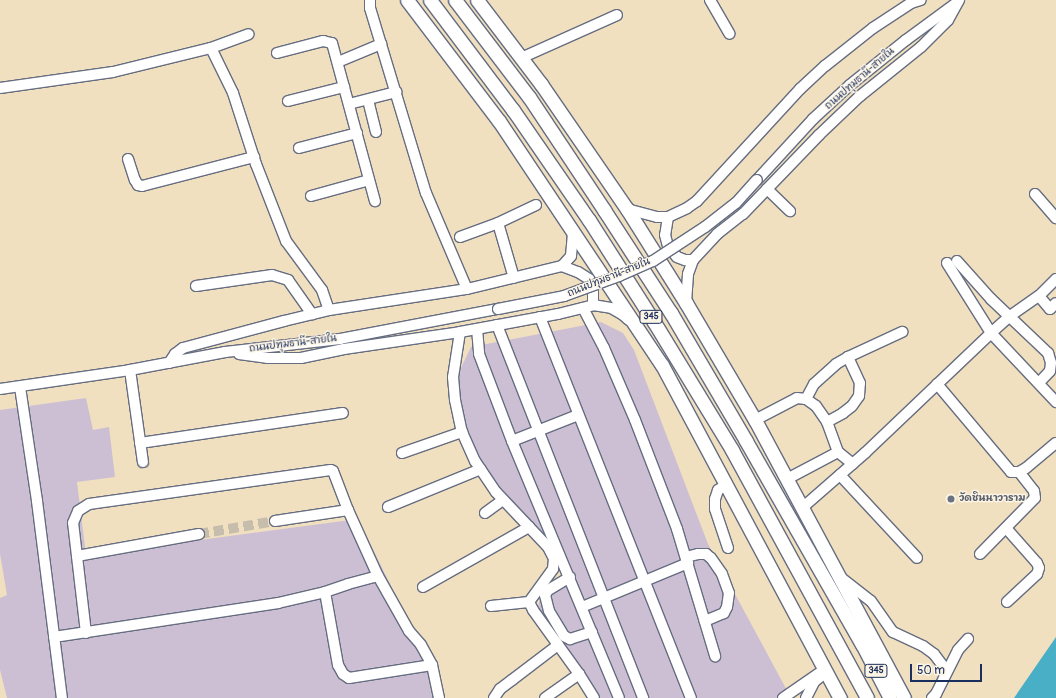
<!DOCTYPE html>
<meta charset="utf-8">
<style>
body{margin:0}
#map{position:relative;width:1056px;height:698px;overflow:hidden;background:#f1e0bf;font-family:Pangolin,"Playpen Sans Thai",sans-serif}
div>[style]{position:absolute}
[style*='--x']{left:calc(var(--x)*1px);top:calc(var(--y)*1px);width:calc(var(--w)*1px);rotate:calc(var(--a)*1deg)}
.industrial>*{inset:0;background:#ccbfd4}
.water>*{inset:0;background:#48afc7}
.minor-tunnel>*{height:10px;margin-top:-5px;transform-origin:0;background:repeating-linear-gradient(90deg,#c6bdac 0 10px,transparent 0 15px)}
.roads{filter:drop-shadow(1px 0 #666d80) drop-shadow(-1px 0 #666d80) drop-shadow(0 1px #666d80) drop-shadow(0 -1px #666d80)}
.minor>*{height:10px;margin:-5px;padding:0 5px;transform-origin:5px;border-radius:5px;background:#fff}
.major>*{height:13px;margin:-6.5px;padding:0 6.5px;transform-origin:6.5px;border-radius:6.5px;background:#fff}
.bridges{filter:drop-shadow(1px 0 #666d80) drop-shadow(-1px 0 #666d80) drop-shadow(0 1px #666d80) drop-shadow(0 -1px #666d80)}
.minor-bridge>*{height:10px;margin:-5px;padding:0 5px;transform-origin:5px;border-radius:5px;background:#fff}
.dots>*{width:11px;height:11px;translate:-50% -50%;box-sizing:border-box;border:2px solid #fcf5e5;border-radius:50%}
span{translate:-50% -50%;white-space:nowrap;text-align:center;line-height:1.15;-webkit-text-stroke:3px #fcf5e5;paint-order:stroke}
.shield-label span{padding:1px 3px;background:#fcf5e5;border:1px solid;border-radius:3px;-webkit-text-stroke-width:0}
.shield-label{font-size:9px;color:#1b2f5e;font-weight:700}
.street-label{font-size:10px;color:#1b2f5e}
.worship-label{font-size:10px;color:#5b616d;font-weight:700}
.left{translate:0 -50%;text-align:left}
.scale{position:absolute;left:910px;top:664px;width:72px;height:18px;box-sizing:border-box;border:2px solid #1b2f5e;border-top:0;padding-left:5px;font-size:12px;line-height:14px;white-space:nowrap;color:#1b2f5e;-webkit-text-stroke:3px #fcf5e5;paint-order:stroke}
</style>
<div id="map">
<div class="industrial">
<i style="clip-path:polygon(601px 322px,623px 333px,634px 350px,708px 544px,790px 696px,787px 698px,595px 698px,538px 607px,540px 597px,564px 574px,556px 554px,541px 532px,491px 479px,468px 436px,461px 413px,457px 376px,471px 347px)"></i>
<i style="clip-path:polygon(86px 398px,93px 430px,109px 427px,115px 477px,77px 482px,86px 555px,358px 519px,418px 641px,430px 650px,440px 698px,7px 698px,0 670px,0 598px,7px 595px,0 554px,0 410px)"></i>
</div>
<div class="water">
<i style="clip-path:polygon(1056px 637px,1056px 698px,1014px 698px)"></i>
</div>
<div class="minor-tunnel">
<i style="--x:199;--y:534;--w:77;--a:-9.7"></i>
</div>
<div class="roads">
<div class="minor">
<i style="--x:370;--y:0;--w:8;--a:90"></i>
<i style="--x:370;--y:8;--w:193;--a:73.2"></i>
<i style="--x:426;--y:193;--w:104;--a:66.9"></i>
<i style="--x:710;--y:0;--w:39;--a:60"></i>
<i style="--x:211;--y:48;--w:50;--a:63.9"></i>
<i style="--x:233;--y:93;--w:75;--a:72.1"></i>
<i style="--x:256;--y:164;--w:83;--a:68.7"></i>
<i style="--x:286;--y:241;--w:61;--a:53.7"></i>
<i style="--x:322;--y:290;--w:21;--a:71"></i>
<i style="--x:277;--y:53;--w:48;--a:-14.6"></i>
<i style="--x:323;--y:41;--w:9;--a:13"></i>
<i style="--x:332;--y:43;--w:164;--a:74.8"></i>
<i style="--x:521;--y:58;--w:105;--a:-24.1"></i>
<i style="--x:338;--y:62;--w:47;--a:-22.7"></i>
<i style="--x:0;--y:88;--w:114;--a:-8.1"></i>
<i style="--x:113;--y:72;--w:101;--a:-13.8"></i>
<i style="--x:211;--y:48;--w:40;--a:-20.2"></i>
<i style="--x:368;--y:100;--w:33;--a:76"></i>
<i style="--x:288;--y:101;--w:58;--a:-14"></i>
<i style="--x:349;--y:104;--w:49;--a:-14.3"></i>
<i style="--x:299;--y:148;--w:60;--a:-14.5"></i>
<i style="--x:128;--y:159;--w:22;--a:72"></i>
<i style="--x:135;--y:180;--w:6;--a:59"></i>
<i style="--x:138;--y:185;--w:4;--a:14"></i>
<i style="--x:142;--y:186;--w:116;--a:-14.5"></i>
<i style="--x:757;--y:180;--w:83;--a:-47.4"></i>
<i style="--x:813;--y:119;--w:50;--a:-42.6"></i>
<i style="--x:850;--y:85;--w:72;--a:-38.8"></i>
<i style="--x:906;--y:40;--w:61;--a:-36.3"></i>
<i style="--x:767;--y:189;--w:32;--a:44"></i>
<i style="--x:1035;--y:194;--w:32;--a:49"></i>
<i style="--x:311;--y:196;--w:60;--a:-15.4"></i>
<i style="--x:627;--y:209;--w:31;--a:15"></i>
<i style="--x:657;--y:217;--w:11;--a:0"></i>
<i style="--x:668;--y:217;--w:21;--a:-25"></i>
<i style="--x:687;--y:208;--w:12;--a:-35"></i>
<i style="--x:697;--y:201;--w:152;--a:-47.4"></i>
<i style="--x:800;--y:89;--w:34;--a:-43"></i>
<i style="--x:825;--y:66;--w:61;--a:-38.4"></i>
<i style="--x:873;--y:28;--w:45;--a:-33.3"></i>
<i style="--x:911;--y:3;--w:10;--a:-17"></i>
<i style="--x:668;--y:217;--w:18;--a:99"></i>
<i style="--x:665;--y:235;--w:11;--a:75"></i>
<i style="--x:668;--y:246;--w:14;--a:51"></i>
<i style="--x:677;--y:257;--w:9;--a:21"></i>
<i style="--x:685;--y:260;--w:8;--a:0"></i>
<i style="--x:498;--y:223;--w:57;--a:73.8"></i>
<i style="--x:460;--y:237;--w:40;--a:-20.2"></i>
<i style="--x:498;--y:223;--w:42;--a:-25.3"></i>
<i style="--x:957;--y:261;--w:51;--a:48.2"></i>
<i style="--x:991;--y:299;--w:79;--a:43.5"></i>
<i style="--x:1048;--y:353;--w:10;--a:73"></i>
<i style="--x:1051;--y:363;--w:8;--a:97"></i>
<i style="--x:1050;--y:371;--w:16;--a:133"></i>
<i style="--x:947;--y:263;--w:83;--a:57.8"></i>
<i style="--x:991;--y:333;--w:95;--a:46.7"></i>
<i style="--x:562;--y:266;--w:17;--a:21"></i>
<i style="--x:578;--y:272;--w:13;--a:32"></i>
<i style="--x:589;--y:279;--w:9;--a:63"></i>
<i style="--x:593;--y:287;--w:18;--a:90"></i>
<i style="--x:196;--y:286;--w:77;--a:-8.2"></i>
<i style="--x:272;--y:275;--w:17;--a:17"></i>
<i style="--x:288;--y:280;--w:42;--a:54.8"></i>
<i style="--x:1039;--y:296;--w:17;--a:50"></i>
<i style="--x:1050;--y:309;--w:8;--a:-45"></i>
<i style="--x:686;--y:303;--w:29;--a:-86"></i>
<i style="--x:688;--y:274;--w:15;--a:-70"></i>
<i style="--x:693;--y:260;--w:35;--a:-47"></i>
<i style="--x:717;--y:234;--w:33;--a:-38"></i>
<i style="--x:743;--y:214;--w:110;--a:-46.1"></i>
<i style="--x:819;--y:135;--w:57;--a:-43.6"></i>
<i style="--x:860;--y:96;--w:78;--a:-38.8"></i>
<i style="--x:921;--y:47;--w:38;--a:-45"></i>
<i style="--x:948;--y:20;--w:23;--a:-61"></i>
<i style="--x:583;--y:308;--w:45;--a:62.3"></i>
<i style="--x:604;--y:348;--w:78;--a:66.7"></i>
<i style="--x:635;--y:420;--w:117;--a:68.9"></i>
<i style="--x:677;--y:529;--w:133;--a:73.3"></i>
<i style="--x:540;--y:317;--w:410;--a:68.4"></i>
<i style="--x:497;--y:325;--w:401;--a:68.6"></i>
<i style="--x:477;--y:329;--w:25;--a:85"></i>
<i style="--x:479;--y:354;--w:93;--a:69.2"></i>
<i style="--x:512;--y:441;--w:278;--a:67.4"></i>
<i style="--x:460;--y:332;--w:46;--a:98.8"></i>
<i style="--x:453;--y:377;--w:23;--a:85"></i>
<i style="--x:455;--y:400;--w:33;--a:78"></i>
<i style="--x:462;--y:432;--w:32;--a:66"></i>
<i style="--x:475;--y:461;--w:37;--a:56"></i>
<i style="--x:496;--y:492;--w:76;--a:46.6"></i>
<i style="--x:548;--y:547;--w:13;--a:63"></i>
<i style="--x:554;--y:559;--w:10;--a:96"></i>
<i style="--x:553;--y:569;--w:41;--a:126"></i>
<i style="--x:529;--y:602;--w:9;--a:63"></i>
<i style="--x:533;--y:610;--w:79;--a:54.3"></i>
<i style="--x:579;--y:674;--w:28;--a:58"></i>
<i style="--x:239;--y:354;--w:28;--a:8"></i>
<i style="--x:267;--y:358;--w:34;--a:0"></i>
<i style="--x:301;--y:358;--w:44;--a:-11.8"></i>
<i style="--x:344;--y:349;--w:117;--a:-8.3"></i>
<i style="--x:460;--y:332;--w:100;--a:-10.4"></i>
<i style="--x:558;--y:314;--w:36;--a:-14"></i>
<i style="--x:593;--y:305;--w:18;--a:9"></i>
<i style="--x:611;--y:308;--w:13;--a:29"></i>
<i style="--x:622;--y:314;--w:9;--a:41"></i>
<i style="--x:169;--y:363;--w:11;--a:-56"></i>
<i style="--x:175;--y:354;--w:10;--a:-37"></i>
<i style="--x:183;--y:348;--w:105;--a:-15"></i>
<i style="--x:284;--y:321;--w:46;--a:-13.7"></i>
<i style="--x:329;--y:310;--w:140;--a:-8.7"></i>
<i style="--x:467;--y:289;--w:98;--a:-13.6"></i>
<i style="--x:562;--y:266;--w:13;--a:-48"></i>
<i style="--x:571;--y:256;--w:25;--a:-85"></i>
<i style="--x:130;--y:370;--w:93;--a:82"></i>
<i style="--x:937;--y:384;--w:115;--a:49.9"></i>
<i style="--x:1011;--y:472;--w:8;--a:0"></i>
<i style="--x:1019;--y:472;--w:8;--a:-30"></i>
<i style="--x:1026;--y:468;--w:39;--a:-40"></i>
<i style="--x:20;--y:387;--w:115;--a:81.5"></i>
<i style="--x:37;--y:501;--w:199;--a:82.8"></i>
<i style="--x:0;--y:389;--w:131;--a:-8.3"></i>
<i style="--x:130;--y:370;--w:97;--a:-10.7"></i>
<i style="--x:225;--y:352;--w:116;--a:-6.4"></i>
<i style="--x:340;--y:339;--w:161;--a:-10.8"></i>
<i style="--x:806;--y:399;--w:17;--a:-62"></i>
<i style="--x:814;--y:384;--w:30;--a:-42"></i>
<i style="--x:836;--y:364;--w:14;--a:-30"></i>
<i style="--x:755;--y:420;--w:47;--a:-27.6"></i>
<i style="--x:797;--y:398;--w:9;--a:6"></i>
<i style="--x:806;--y:399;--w:12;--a:35"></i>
<i style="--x:816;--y:406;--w:19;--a:55"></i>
<i style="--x:512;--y:441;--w:71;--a:-21.5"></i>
<i style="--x:140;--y:443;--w:205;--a:-8.4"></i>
<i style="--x:838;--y:452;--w:19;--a:39"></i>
<i style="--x:402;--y:453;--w:64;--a:-19.3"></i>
<i style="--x:840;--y:475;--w:113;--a:47.1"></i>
<i style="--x:787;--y:479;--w:58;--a:-27.9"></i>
<i style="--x:838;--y:452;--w:32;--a:-110"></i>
<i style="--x:827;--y:422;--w:18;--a:-29"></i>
<i style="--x:843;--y:413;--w:11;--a:-38"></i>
<i style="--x:852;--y:406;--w:12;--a:-55"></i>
<i style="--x:859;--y:396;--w:13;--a:-86"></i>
<i style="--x:860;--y:383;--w:29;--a:-115"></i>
<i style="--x:848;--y:357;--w:60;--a:-24.8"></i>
<i style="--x:726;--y:485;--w:9;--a:148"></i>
<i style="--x:718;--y:490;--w:9;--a:108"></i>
<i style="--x:715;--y:499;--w:10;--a:90"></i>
<i style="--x:715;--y:509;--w:41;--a:71.6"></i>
<i style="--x:388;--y:507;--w:100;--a:-22.2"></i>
<i style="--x:802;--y:508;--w:84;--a:-41.1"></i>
<i style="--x:865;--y:453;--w:174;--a:-43.6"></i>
<i style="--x:991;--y:333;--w:25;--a:-42"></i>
<i style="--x:1010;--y:316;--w:35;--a:-35"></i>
<i style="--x:1039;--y:296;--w:24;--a:-45"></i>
<i style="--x:485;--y:513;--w:22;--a:-36"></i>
<i style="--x:275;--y:521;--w:74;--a:-8.6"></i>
<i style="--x:348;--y:510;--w:72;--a:65.6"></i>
<i style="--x:378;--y:576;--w:63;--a:60.6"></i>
<i style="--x:409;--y:631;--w:18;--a:49"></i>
<i style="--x:421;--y:645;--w:23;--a:61"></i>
<i style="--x:432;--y:665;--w:84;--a:171.1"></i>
<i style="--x:349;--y:678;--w:7;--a:-146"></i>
<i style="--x:343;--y:674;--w:10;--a:-119"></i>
<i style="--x:338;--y:665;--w:74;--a:-100.1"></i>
<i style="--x:1006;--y:528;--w:47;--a:48.5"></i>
<i style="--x:1037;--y:563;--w:5;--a:68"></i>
<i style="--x:1039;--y:568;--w:6;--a:108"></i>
<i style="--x:1037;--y:574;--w:41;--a:137"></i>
<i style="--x:980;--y:554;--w:78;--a:-45.5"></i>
<i style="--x:1035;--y:498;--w:7;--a:-98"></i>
<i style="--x:1034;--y:491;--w:24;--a:-128"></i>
<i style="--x:77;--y:556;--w:124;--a:-10.2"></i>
<i style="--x:686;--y:557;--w:12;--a:-14"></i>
<i style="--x:698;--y:554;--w:8;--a:0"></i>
<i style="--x:706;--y:554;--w:6;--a:39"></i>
<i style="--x:711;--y:558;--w:19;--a:55"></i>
<i style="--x:722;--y:574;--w:20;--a:70"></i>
<i style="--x:729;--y:593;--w:14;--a:98"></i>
<i style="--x:727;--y:607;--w:7;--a:117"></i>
<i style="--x:724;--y:613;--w:21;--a:157"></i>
<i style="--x:570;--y:577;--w:26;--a:149"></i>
<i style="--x:548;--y:590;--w:6;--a:121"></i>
<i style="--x:545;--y:595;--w:16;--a:76"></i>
<i style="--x:549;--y:611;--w:29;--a:59"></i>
<i style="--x:564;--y:636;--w:7;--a:27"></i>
<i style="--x:570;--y:639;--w:23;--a:-18"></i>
<i style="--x:840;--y:577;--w:39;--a:38"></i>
<i style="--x:871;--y:601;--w:38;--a:55"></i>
<i style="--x:893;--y:632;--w:33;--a:25"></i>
<i style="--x:923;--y:646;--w:14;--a:36"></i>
<i style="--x:934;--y:654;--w:21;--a:53"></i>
<i style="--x:423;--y:587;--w:122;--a:-29.5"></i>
<i style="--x:491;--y:606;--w:38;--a:-6"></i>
<i style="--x:582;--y:607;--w:115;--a:-22.5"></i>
<i style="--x:86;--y:633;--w:111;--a:-96.7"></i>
<i style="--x:73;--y:523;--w:13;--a:-67"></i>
<i style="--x:78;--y:511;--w:13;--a:-32"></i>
<i style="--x:89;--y:504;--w:244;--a:-8"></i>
<i style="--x:331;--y:470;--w:2;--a:27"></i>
<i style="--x:333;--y:471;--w:42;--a:69"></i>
<i style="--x:54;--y:637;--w:227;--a:-8.6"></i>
<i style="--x:278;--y:603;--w:48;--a:-13.2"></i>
<i style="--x:325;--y:592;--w:24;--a:-19"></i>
<i style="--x:348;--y:584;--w:31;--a:-15"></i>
<i style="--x:432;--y:665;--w:34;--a:78"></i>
<i style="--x:494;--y:698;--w:11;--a:-56"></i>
<i style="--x:500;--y:689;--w:15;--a:-37"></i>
<i style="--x:512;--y:680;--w:58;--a:-37.3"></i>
<i style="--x:545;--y:698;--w:42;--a:-35.2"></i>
<i style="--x:783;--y:698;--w:51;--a:-34.6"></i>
<i style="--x:806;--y:698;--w:18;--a:-63"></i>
<i style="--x:814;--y:682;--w:8;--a:-40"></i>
<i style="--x:932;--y:698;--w:6;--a:-45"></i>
<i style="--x:936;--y:694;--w:49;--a:-63.4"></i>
<i style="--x:958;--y:650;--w:15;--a:-48"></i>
</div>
<div class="major">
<i style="--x:407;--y:0;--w:152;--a:52.8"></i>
<i style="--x:499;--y:121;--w:293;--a:56.3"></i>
<i style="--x:662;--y:365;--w:378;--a:61.9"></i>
<i style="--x:430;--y:0;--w:138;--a:53"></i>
<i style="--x:513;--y:110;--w:134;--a:55.4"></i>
<i style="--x:589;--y:220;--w:121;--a:57.5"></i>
<i style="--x:654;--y:322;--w:150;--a:58.6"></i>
<i style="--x:732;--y:450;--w:282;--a:61.4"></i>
<i style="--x:455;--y:0;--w:122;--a:52.7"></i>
<i style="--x:529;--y:97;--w:136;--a:56.4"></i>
<i style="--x:604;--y:210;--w:123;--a:57"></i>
<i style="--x:671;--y:313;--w:148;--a:59.6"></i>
<i style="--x:746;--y:441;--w:234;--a:60.3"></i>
<i style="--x:862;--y:644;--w:61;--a:62.6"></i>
<i style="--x:477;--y:0;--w:106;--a:52.7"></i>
<i style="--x:541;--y:84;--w:152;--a:55.5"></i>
<i style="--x:627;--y:209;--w:111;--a:57.9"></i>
<i style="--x:686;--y:303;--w:136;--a:59.5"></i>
<i style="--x:755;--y:420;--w:315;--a:61.8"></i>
</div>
</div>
<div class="bridges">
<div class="minor-bridge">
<i style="--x:498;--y:309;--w:67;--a:-11.1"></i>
<i style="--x:564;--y:296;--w:59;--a:-20"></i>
<i style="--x:619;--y:276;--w:37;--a:-24"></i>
<i style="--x:653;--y:261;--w:62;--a:-33.2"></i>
<i style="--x:705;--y:227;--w:39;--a:-38"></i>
<i style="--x:736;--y:203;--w:31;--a:-48"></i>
</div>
</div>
<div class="dots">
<i style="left:951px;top:499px;background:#6b7280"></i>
</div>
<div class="shield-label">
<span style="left:651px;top:317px">345</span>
<span style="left:876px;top:671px">345</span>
</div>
<div class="street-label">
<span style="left:860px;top:79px;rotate:-41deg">ถนนปทุมธานี-สายใน</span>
<span style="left:609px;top:278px;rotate:-22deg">ถนนปทุมธานี-สายใน</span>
<span style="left:293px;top:344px;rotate:-7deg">ถนนปทุมธานี-สายใน</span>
</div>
<div class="worship-label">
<span class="left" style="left:959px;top:499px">วัดชินนาวาราม</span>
</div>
<div class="scale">50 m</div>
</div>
